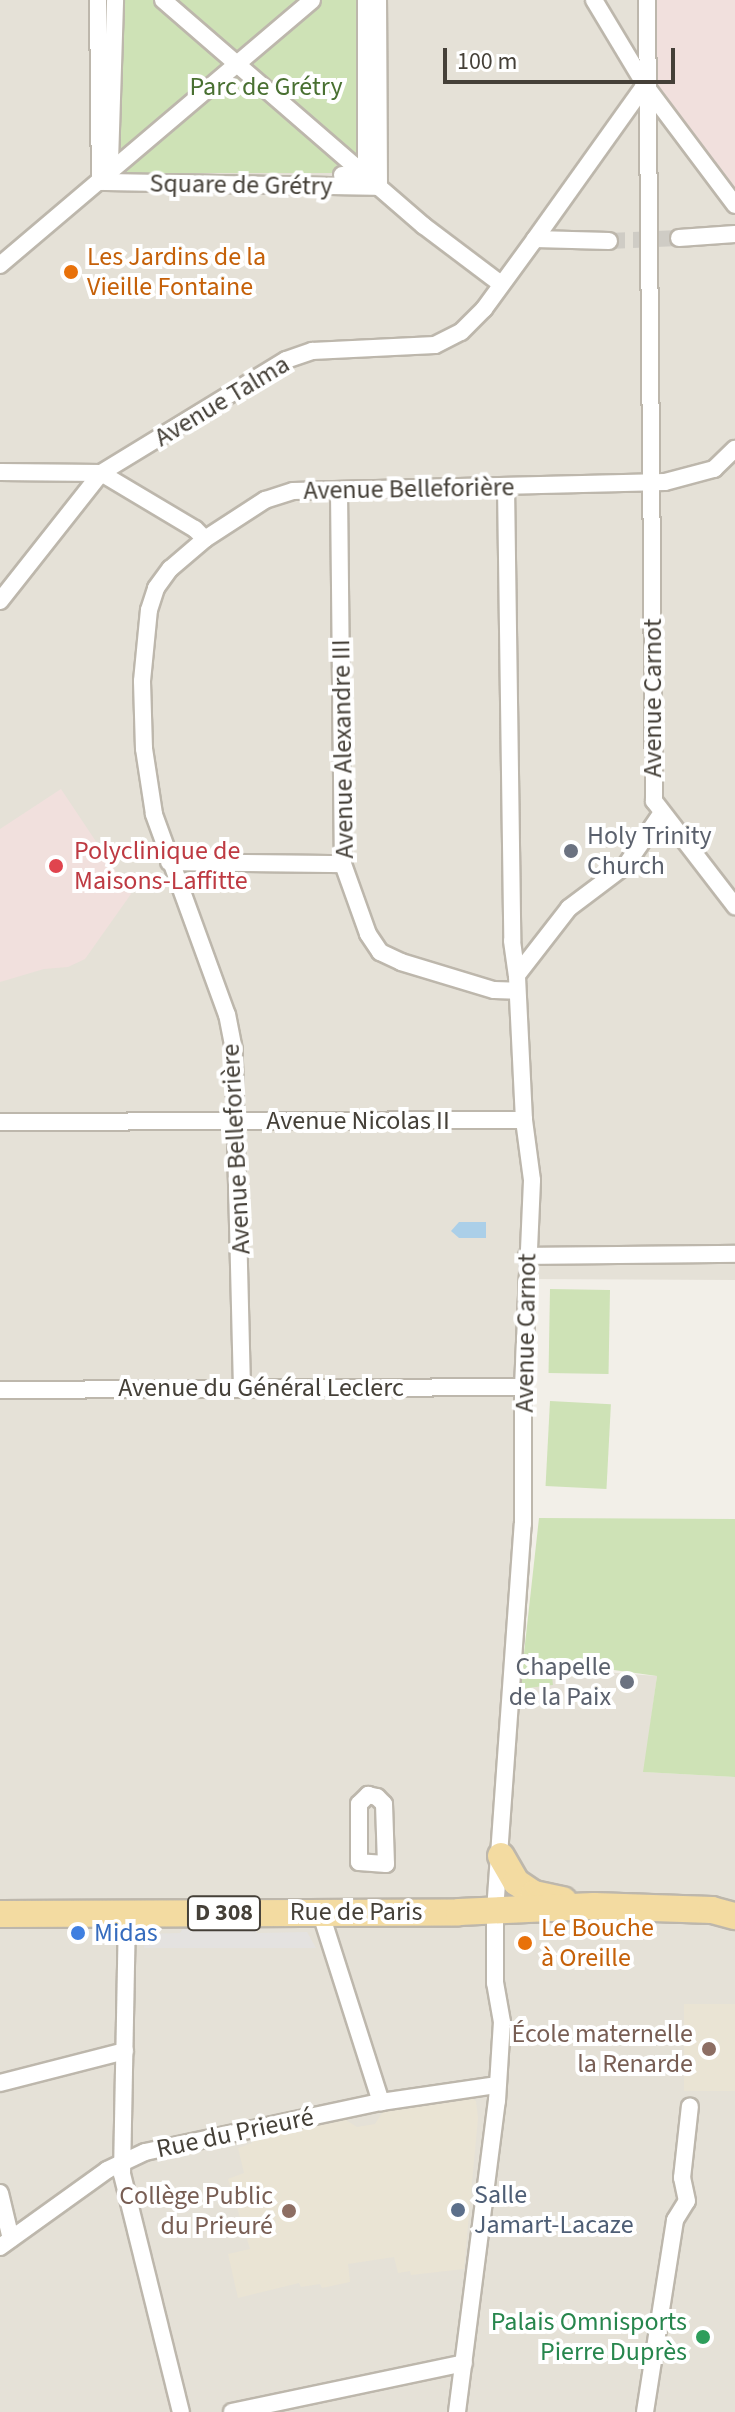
<!DOCTYPE html>
<meta charset="utf-8">
<style>
body{margin:0}
#map{position:relative;width:735px;height:2412px;overflow:hidden;background:#f2efe8;font-family:"Source Sans 3",sans-serif}
div>[style]{position:absolute}
[style*='--x']{left:calc(var(--x)*1px);top:calc(var(--y)*1px);width:calc(var(--w)*1px);rotate:calc(var(--a)*1deg)}
.residential>*{inset:0;background:#e5e1d7}
.education>*{inset:0;background:#eae4d4;transform-origin:0 0}
.medical>*{inset:0;background:#f1e0dd}
.green>*{inset:0;background:#cee2b6;transform-origin:0 0}
.parking>*{inset:0;background:#e4e2e0}
.water>*{inset:0;background:#abcfe8}
.street-tunnel>*{height:16px;margin-top:-8px;transform-origin:0;background:repeating-linear-gradient(90deg,#cfccc5 0 16px,transparent 0 24px)}
.roads{filter:drop-shadow(2px 0 #bdb7ac) drop-shadow(-2px 0 #bdb7ac) drop-shadow(0 2px #bdb7ac) drop-shadow(0 -2px #bdb7ac)}
.street>*{height:16px;margin:-8px;padding:0 8px;transform-origin:8px;border-radius:8px;background:#fff}
.primary>*{height:26px;margin:-13px;padding:0 13px;transform-origin:13px;border-radius:13px;background:#f3dba1}
.dots>*{width:22px;height:22px;translate:-50% -50%;box-sizing:border-box;border:4px solid #fff;border-radius:50%}
span{translate:-50% -50%;white-space:nowrap;text-align:center;line-height:1.15;-webkit-text-stroke:8px #fff;paint-order:stroke}
.shield-label span{padding:2px 6px;background:#fff;border:2px solid;border-radius:6px;-webkit-text-stroke-width:0}
.shield-label{font-size:24px;color:#454038;font-weight:700}
.park-label{font-size:26px;color:#497031}
.street-label{font-size:26px;color:#454038}
.food-label{font-size:26px;color:#c56008}
.left{translate:0 -50%;text-align:left}
.worship-label{font-size:26px;color:#5b616d}
.right{translate:-100% -50%;text-align:right}
.health-label{font-size:26px;color:#be3a42}
.shop-label{font-size:26px;color:#366cbe}
.education-label{font-size:26px;color:#785e54}
.service-label{font-size:26px;color:#4e5e75}
.leisure-label{font-size:26px;color:#27864d}
.scale{position:absolute;left:443px;top:48px;width:232px;height:36px;box-sizing:border-box;border:4px solid #454038;border-top:0;padding-left:10px;font-size:24px;line-height:28px;white-space:nowrap;color:#454038;-webkit-text-stroke:6px #fff;paint-order:stroke}
</style>
<div id="map">
<div class="residential">
<i style="clip-path:polygon(0 0,735px 0,735px 1280px,527px 1279px,527px 1581px,519px 1594px,514px 1690px,552px 1685px,550px 1668px,657px 1676px,644px 1772px,735px 1777px,735px 2412px,0 2412px)"></i>
</div>
<div class="education">
<i style="left:735px;top:2004px;width:87px;height:51px;rotate:90deg"></i>
<i style="clip-path:polygon(468px 2096px,476px 2101px,478px 2118px,464px 2269px,411px 2275px,410px 2271px,398px 2273px,394px 2257px,348px 2264px,350px 2282px,322px 2288px,320px 2284px,301px 2287px,299px 2283px,238px 2298px,228px 2254px,250px 2249px,228px 2179px,244px 2173px,238px 2148px,252px 2143px,250px 2136px,343px 2118px,357px 2127px,375px 2124px,384px 2110px)"></i>
</div>
<div class="medical">
<i style="clip-path:polygon(647px 0,735px 0,735px 205px,645px 85px)"></i>
<i style="clip-path:polygon(61px 789px,131px 894px,85px 959px,68px 967px,44px 969px,0 982px,0 829px)"></i>
</div>
<div class="green">
<i style="left:115px;top:0;width:251px;height:173px"></i>
<i style="left:550px;top:1289px;width:60px;height:84px;rotate:1deg"></i>
<i style="left:550px;top:1401px;width:61px;height:85px;rotate:3deg"></i>
<i style="clip-path:polygon(539px 1518px,735px 1519px,735px 1777px,643px 1772px,657px 1676px,614px 1670px,551px 1668px,553px 1685px,520px 1689px)"></i>
</div>
<div class="parking">
<i style="clip-path:polygon(184px 1927px,255px 1927px,257px 1933px,307px 1932px,316px 1948px,144px 1948px,145px 1934px,180px 1933px)"></i>
</div>
<div class="water">
<i style="clip-path:polygon(459px 1222px,486px 1222px,486px 1238px,459px 1238px,451px 1231px)"></i>
</div>
<div class="street-tunnel">
<i style="--x:609;--y:241;--w:70;--a:-2.5"></i>
</div>
<div class="roads">
<div class="street">
<i style="--x:98;--y:0;--w:182;--a:89.4"></i>
<i style="--x:100;--y:182;--w:279;--a:1"></i>
<i style="--x:379;--y:187;--w:187;--a:-90.3"></i>
<i style="--x:163;--y:0;--w:345;--a:40.9"></i>
<i style="--x:424;--y:226;--w:96;--a:37"></i>
<i style="--x:594;--y:0;--w:99;--a:59"></i>
<i style="--x:645;--y:85;--w:150;--a:53.1"></i>
<i style="--x:647;--y:0;--w:801;--a:89.5"></i>
<i style="--x:654;--y:801;--w:133;--a:52.4"></i>
<i style="--x:110;--y:162;--w:162;--a:-88.2"></i>
<i style="--x:342;--y:175;--w:24;--a:2"></i>
<i style="--x:366;--y:176;--w:176;--a:-90"></i>
<i style="--x:679;--y:238;--w:56;--a:-4.1"></i>
<i style="--x:535;--y:239;--w:189;--a:-54.5"></i>
<i style="--x:0;--y:265;--w:409;--a:-40.3"></i>
<i style="--x:0;--y:472;--w:101;--a:0.6"></i>
<i style="--x:101;--y:473;--w:109;--a:30.8"></i>
<i style="--x:195;--y:529;--w:14;--a:45"></i>
<i style="--x:506;--y:486;--w:455;--a:89.2"></i>
<i style="--x:512;--y:941;--w:34;--a:82"></i>
<i style="--x:339;--y:491;--w:373;--a:89.4"></i>
<i style="--x:343;--y:864;--w:74;--a:70.3"></i>
<i style="--x:368;--y:934;--w:22;--a:56"></i>
<i style="--x:380;--y:952;--w:23;--a:25"></i>
<i style="--x:401;--y:962;--w:97;--a:16.8"></i>
<i style="--x:494;--y:990;--w:23;--a:2"></i>
<i style="--x:0;--y:601;--w:163;--a:-51.7"></i>
<i style="--x:101;--y:473;--w:217;--a:-31.4"></i>
<i style="--x:286;--y:360;--w:28;--a:-19"></i>
<i style="--x:312;--y:351;--w:123;--a:-2.8"></i>
<i style="--x:435;--y:345;--w:29;--a:-27"></i>
<i style="--x:461;--y:332;--w:33;--a:-45"></i>
<i style="--x:484;--y:309;--w:87;--a:-53.9"></i>
<i style="--x:535;--y:239;--w:74;--a:1.5"></i>
<i style="--x:169;--y:862;--w:174;--a:0.7"></i>
<i style="--x:0;--y:1122;--w:524;--a:-0.22"></i>
<i style="--x:527;--y:1256;--w:208;--a:-0.6"></i>
<i style="--x:242;--y:1389;--w:339;--a:-91.4"></i>
<i style="--x:234;--y:1050;--w:36;--a:-101"></i>
<i style="--x:227;--y:1015;--w:214;--a:-110"></i>
<i style="--x:154;--y:814;--w:66;--a:-98.7"></i>
<i style="--x:144;--y:749;--w:68;--a:-91.7"></i>
<i style="--x:142;--y:681;--w:71;--a:-84.4"></i>
<i style="--x:149;--y:610;--w:23;--a:-72"></i>
<i style="--x:156;--y:588;--w:24;--a:-54"></i>
<i style="--x:170;--y:569;--w:46;--a:-40.6"></i>
<i style="--x:205;--y:539;--w:72;--a:-33"></i>
<i style="--x:265;--y:500;--w:29;--a:-18"></i>
<i style="--x:293;--y:491;--w:372;--a:-1.4"></i>
<i style="--x:665;--y:482;--w:51;--a:-14.9"></i>
<i style="--x:714;--y:469;--w:29;--a:-44"></i>
<i style="--x:0;--y:1390;--w:523;--a:-0.33"></i>
<i style="--x:368;--y:1795;--w:9;--a:13"></i>
<i style="--x:377;--y:1797;--w:10;--a:45"></i>
<i style="--x:384;--y:1804;--w:60;--a:88.1"></i>
<i style="--x:386;--y:1864;--w:27;--a:-176"></i>
<i style="--x:359;--y:1862;--w:58;--a:-90"></i>
<i style="--x:359;--y:1804;--w:13;--a:-45"></i>
<i style="--x:320;--y:1911;--w:201;--a:72.3"></i>
<i style="--x:127;--y:1914;--w:260;--a:91.1"></i>
<i style="--x:122;--y:2174;--w:245;--a:76.1"></i>
<i style="--x:0;--y:2083;--w:129;--a:-14.4"></i>
<i style="--x:0;--y:2193;--w:47;--a:76.6"></i>
<i style="--x:0;--y:2247;--w:132;--a:-35.7"></i>
<i style="--x:107;--y:2170;--w:42;--a:-25.3"></i>
<i style="--x:145;--y:2152;--w:241;--a:-12"></i>
<i style="--x:381;--y:2102;--w:116;--a:-8.4"></i>
<i style="--x:232;--y:2412;--w:237;--a:-11.9"></i>
<i style="--x:457;--y:2412;--w:314;--a:-82.7"></i>
<i style="--x:497;--y:2101;--w:79;--a:-86.4"></i>
<i style="--x:502;--y:2022;--w:40;--a:-100"></i>
<i style="--x:495;--y:1983;--w:72;--a:-90"></i>
<i style="--x:495;--y:1911;--w:388;--a:-85.9"></i>
<i style="--x:523;--y:1524;--w:137;--a:-90"></i>
<i style="--x:523;--y:1387;--w:207;--a:-87.5"></i>
<i style="--x:532;--y:1180;--w:61;--a:-97.6"></i>
<i style="--x:524;--y:1120;--w:145;--a:-92.8"></i>
<i style="--x:517;--y:975;--w:85;--a:-52.2"></i>
<i style="--x:569;--y:908;--w:71;--a:-37"></i>
<i style="--x:626;--y:865;--w:62;--a:-55.5"></i>
<i style="--x:645;--y:2412;--w:194;--a:-81.1"></i>
<i style="--x:675;--y:2220;--w:22;--a:-58"></i>
<i style="--x:687;--y:2201;--w:24;--a:-102"></i>
<i style="--x:682;--y:2178;--w:72;--a:-83.7"></i>
</div>
<div class="primary">
<i style="--x:501;--y:1856;--w:30;--a:60"></i>
<i style="--x:516;--y:1882;--w:22;--a:34"></i>
<i style="--x:534;--y:1894;--w:30;--a:12"></i>
<i style="--x:0;--y:1914;--w:459;--a:-0.2"></i>
<i style="--x:459;--y:1912;--w:135;--a:-2.5"></i>
<i style="--x:594;--y:1906;--w:118;--a:1.9"></i>
<i style="--x:712;--y:1910;--w:24;--a:15"></i>
</div>
</div>
<div class="dots">
<i style="left:71px;top:272px;background:#e8710a"></i>
<i style="left:571px;top:851px;background:#6b7280"></i>
<i style="left:56px;top:866px;background:#e0444e"></i>
<i style="left:627px;top:1682px;background:#6b7280"></i>
<i style="left:78px;top:1933px;background:#3f7fe0"></i>
<i style="left:525px;top:1943px;background:#e8710a"></i>
<i style="left:709px;top:2049px;background:#8d6e63"></i>
<i style="left:458px;top:2210px;background:#5c6f8a"></i>
<i style="left:289px;top:2211px;background:#8d6e63"></i>
<i style="left:703px;top:2337px;background:#2e9e5b"></i>
</div>
<div class="shield-label">
<span style="left:224px;top:1913px">D 308</span>
</div>
<div class="park-label">
<span style="left:266px;top:87px">Parc de Grétry</span>
</div>
<div class="street-label">
<span style="left:241px;top:185px;rotate:1deg">Square de Grétry</span>
<span style="left:222px;top:401px;rotate:-31deg">Avenue Talma</span>
<span style="left:409px;top:489px;rotate:-1deg">Avenue Belleforière</span>
<span style="left:653px;top:698px;rotate:-90deg">Avenue Carnot</span>
<span style="left:343px;top:749px;rotate:-91deg">Avenue Alexandre III</span>
<span style="left:358px;top:1121px">Avenue Nicolas II</span>
<span style="left:236px;top:1149px;rotate:-93deg">Avenue Belleforière</span>
<span style="left:526px;top:1333px;rotate:-89deg">Avenue Carnot</span>
<span style="left:261px;top:1388px">Avenue du Général Leclerc</span>
<span style="left:356px;top:1912px">Rue de Paris</span>
<span style="left:235px;top:2133px;rotate:-12deg">Rue du Prieuré</span>
</div>
<div class="food-label">
<span class="left" style="left:87px;top:272px">Les Jardins de la<br>Vieille Fontaine</span>
<span class="left" style="left:541px;top:1943px">Le Bouche<br>à Oreille</span>
</div>
<div class="worship-label">
<span class="left" style="left:587px;top:851px">Holy Trinity<br>Church</span>
<span class="right" style="left:611px;top:1682px">Chapelle<br>de la Paix</span>
</div>
<div class="health-label">
<span class="left" style="left:74px;top:866px">Polyclinique de<br>Maisons-Laffitte</span>
</div>
<div class="shop-label">
<span class="left" style="left:94px;top:1933px">Midas</span>
</div>
<div class="education-label">
<span class="right" style="left:693px;top:2049px">École maternelle<br>la Renarde</span>
<span class="right" style="left:273px;top:2211px">Collège Public<br>du Prieuré</span>
</div>
<div class="service-label">
<span class="left" style="left:474px;top:2210px">Salle<br>Jamart-Lacaze</span>
</div>
<div class="leisure-label">
<span class="right" style="left:687px;top:2337px">Palais Omnisports<br>Pierre Duprès</span>
</div>
<div class="scale">100 m</div>
</div>
